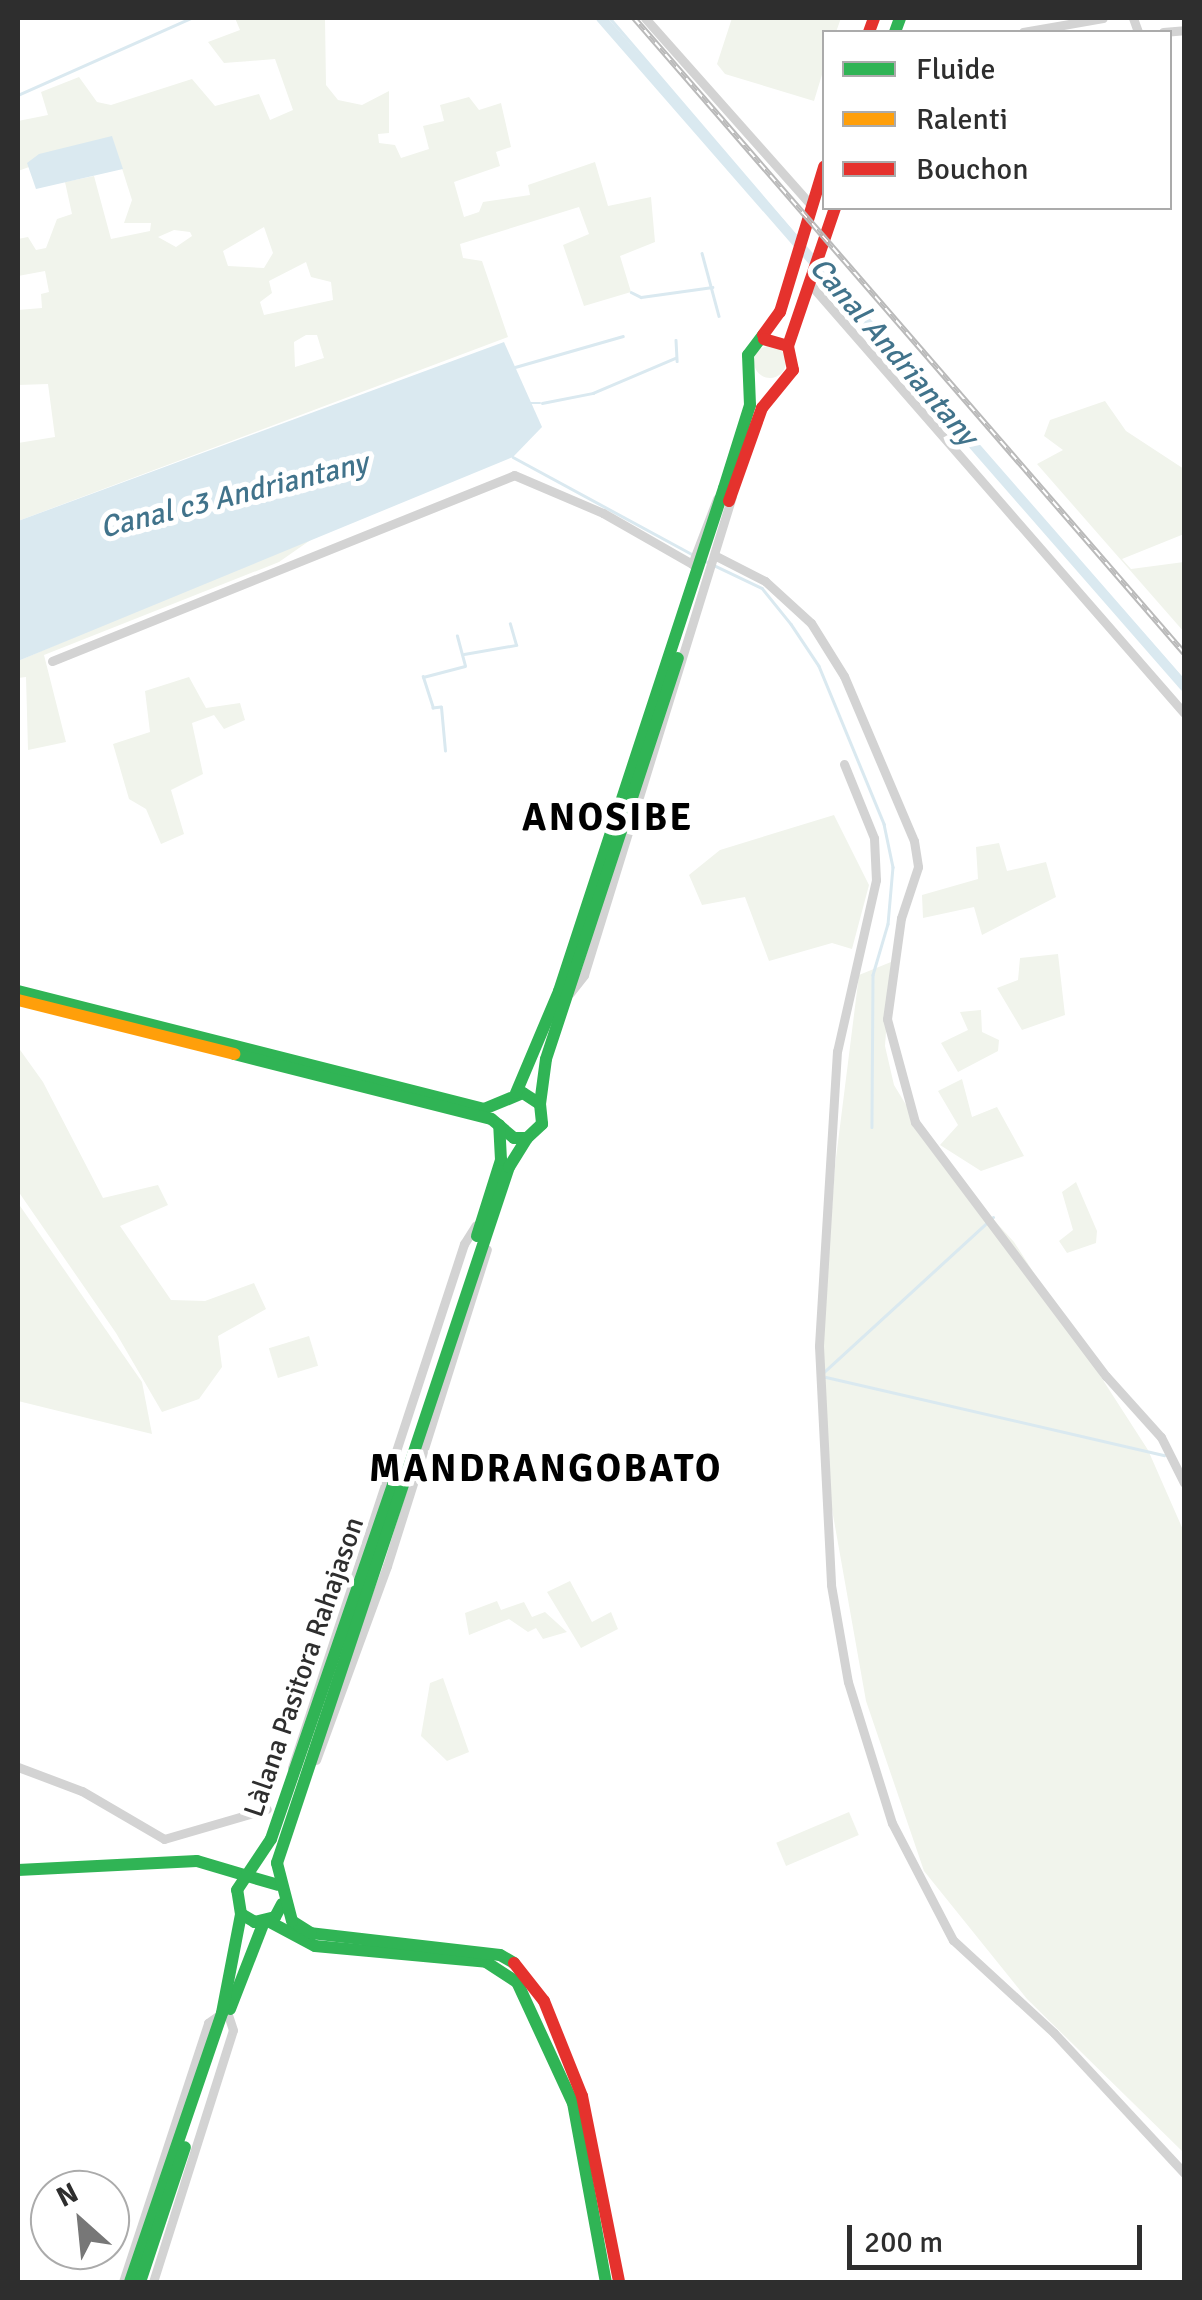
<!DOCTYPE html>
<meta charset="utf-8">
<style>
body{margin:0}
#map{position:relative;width:1202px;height:2300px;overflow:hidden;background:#fff;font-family:Signika,sans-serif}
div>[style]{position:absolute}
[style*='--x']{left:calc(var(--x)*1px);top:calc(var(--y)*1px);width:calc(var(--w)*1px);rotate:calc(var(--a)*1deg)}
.green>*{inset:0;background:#f1f4ec;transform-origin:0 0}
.round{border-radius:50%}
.water>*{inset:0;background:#dae9f0}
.stream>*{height:2.5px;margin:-1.25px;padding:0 1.25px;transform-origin:1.25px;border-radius:1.25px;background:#dae9f0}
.canal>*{height:10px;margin:-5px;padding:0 5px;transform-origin:5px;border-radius:5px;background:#dae9f0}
.street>*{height:9px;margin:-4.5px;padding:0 4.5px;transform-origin:4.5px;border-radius:4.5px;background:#d3d3d3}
.fast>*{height:12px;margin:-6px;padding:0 6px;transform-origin:6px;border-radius:6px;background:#30b455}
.slow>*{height:12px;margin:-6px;padding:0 6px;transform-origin:6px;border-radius:6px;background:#ff9f0a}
.jam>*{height:12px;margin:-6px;padding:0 6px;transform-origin:6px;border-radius:6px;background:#e5322d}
.rail>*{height:6px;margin-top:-3px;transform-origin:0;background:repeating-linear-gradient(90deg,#fff 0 8px,#bababa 0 16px);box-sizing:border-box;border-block:2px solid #bababa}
span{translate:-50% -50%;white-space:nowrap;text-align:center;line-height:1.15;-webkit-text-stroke:10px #fff;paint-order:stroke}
.street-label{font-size:28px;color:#2e2e2e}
.water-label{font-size:30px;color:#41738b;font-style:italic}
.district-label{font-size:38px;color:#000;font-weight:700;letter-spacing:2.5px}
.frame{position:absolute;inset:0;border:20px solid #2e2e2e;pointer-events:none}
.legend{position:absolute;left:822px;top:30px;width:350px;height:180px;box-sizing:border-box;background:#fff;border:2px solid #ababab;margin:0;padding:12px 18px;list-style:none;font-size:30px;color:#2e2e2e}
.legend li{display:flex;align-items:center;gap:20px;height:50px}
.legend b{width:50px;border:2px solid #ababab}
.north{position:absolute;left:30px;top:2170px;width:100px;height:100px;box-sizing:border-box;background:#fff;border:2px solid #ababab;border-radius:50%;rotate:333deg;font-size:28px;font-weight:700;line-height:40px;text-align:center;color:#2e2e2e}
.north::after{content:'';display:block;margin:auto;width:35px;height:45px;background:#777;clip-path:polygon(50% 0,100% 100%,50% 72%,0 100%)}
.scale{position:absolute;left:847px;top:2225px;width:295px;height:45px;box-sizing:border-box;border:5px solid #2e2e2e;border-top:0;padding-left:12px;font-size:30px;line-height:35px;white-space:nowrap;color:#2e2e2e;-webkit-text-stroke:8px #fff;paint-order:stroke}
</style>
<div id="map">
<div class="green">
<i style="clip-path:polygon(evenodd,235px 18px,325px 18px,326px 85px,338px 100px,362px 105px,389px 91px,389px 133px,378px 134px,379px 143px,395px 145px,401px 158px,429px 149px,423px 126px,444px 121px,440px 105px,469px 97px,479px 110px,501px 103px,511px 147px,496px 152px,500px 166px,454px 182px,464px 217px,479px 212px,483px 202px,530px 195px,528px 185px,595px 162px,608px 206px,651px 197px,655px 242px,620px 256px,631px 292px,584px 306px,563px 245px,589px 234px,579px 207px,460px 244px,463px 258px,482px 261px,508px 337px,18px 521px,18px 443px,55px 437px,48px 384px,18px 385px,18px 310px,42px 308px,41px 294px,49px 292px,45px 271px,18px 276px,18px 239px,28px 237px,36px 250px,46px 248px,57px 219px,72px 214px,65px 182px,94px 176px,111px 239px,150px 231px,151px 223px,124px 223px,132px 200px,112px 137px,18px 171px,18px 121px,48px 115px,41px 92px,79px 77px,97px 102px,111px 105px,192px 79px,215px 106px,259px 94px,270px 120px,293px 110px,275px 59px,224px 63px,208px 42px,240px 30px,235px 18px,264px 227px,273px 253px,264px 268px,228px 266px,223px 251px,264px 227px,235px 18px,174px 230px,190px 232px,192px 236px,176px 247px,158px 237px,174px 230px,235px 18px,306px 262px,311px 277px,331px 282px,333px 300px,264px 315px,260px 302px,272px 293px,269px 281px,306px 262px,235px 18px,306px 335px,317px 335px,324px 358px,295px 367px,294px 342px,306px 335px)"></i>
<i style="clip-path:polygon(732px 18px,841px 18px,836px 32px,824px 32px,824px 68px,814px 101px,725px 74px,717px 64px)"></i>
<i class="round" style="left:754px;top:346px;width:32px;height:32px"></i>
<i style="clip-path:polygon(1105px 401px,1126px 431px,1184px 469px,1184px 534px,1122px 559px,1131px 569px,1184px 562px,1184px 632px,1037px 464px,1063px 450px,1044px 436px,1050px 420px)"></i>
<i style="clip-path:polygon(322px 532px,279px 562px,44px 655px,66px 742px,28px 750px,26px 677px,18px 678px,18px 661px)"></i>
<i style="clip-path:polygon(189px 677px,206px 708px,240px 703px,245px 720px,224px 729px,214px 715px,192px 723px,203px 774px,171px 790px,184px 834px,161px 844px,146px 809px,129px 799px,113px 744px,150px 732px,145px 691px)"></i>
<i style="clip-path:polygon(834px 815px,869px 885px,852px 949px,832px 943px,769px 961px,745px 897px,702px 905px,689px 875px,720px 850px)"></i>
<i style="clip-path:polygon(999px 843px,1007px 871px,1046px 862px,1056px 897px,982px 935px,974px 907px,923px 918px,922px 895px,978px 879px,976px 847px)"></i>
<i style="clip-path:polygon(1058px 954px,1065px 1015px,1022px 1030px,997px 988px,1018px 980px,1020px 958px)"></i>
<i style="clip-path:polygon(891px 962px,885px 1046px,894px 1085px,940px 1161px,1014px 1242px,1148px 1450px,1184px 1532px,1184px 2153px,1027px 1999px,924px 1871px,866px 1701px,830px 1498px,820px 1376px,835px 1166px,859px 975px)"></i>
<i style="clip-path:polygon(981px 1010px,982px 1032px,999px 1040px,998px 1051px,958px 1072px,941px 1043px,968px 1030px,960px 1012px)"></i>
<i style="clip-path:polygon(18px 1047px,43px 1082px,103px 1198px,158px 1185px,168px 1205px,120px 1226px,171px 1300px,205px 1301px,254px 1283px,266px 1309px,218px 1336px,222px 1367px,199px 1399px,162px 1412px,116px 1333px,18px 1191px)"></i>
<i style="clip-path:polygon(962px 1079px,972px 1117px,997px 1107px,1024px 1156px,981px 1171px,940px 1145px,958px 1125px,938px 1091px)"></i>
<i style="clip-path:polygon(1076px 1182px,1097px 1231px,1096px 1243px,1067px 1253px,1059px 1241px,1073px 1230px,1062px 1192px)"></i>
<i style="clip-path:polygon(18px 1203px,142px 1382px,152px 1434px,18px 1401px)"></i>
<i style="left:309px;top:1336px;width:31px;height:42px;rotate:73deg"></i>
<i style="clip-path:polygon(570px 1581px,592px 1622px,611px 1612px,618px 1629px,581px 1648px,547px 1592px)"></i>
<i style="clip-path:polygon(497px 1601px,501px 1610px,524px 1602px,532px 1617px,545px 1612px,567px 1632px,543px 1639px,536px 1628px,528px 1632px,509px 1619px,469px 1635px,465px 1613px)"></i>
<i style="clip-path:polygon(443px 1678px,469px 1752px,447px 1761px,421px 1736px,430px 1683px)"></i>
<i style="left:849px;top:1812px;width:25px;height:79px;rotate:67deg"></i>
</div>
<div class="water">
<i style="clip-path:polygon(112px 136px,123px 169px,36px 189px,27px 163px,39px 154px)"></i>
<i style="clip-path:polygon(504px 342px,542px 427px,513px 457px,18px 661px,18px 521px)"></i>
</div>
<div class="stream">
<i style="--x:610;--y:18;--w:288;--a:49.5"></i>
<i style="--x:18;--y:95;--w:189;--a:-24"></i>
<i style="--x:702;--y:253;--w:65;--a:74.9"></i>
<i style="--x:821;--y:266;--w:551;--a:48.82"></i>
<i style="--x:631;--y:292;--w:11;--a:27"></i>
<i style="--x:641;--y:297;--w:72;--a:-8"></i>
<i style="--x:676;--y:340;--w:21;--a:87"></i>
<i style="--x:515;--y:367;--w:112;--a:-16"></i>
<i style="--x:531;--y:403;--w:9;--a:0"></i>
<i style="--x:542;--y:403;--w:52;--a:-11.1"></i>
<i style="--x:593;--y:393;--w:89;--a:-23.1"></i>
<i style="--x:513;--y:457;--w:204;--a:28.5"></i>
<i style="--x:703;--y:560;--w:65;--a:25.4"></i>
<i style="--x:762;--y:588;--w:46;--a:51.1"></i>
<i style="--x:791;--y:624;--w:50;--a:56.3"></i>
<i style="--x:819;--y:666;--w:171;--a:67.6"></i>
<i style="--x:884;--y:824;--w:44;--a:78.2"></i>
<i style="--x:893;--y:867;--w:57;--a:95"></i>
<i style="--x:888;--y:924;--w:53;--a:106.4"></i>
<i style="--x:873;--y:975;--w:152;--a:90.4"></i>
<i style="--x:464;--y:654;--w:53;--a:-9.8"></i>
<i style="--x:516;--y:645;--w:22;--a:-106"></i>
<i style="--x:445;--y:751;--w:44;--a:-95.2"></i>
<i style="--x:441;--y:707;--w:8;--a:173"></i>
<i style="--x:433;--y:708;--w:33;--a:-108"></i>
<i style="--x:423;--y:677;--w:43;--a:-14.7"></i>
<i style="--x:465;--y:666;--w:31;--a:-105"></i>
<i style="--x:824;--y:1372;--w:229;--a:-42.5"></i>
<i style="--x:826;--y:1377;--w:347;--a:13"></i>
</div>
<div class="canal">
<i style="--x:601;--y:18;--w:887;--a:48.89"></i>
</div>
<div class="street">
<i style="--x:645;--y:18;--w:250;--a:48.4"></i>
<i style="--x:1133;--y:18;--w:15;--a:70"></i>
<i style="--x:1023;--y:32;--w:81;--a:-9.9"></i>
<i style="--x:1163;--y:32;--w:21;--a:-5"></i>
<i style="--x:810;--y:284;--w:569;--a:48.92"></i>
<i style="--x:716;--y:556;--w:55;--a:27"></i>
<i style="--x:765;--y:581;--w:62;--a:42.4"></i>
<i style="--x:811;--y:623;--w:62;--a:58.1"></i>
<i style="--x:844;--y:676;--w:179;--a:67"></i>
<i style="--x:914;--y:841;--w:26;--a:81"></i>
<i style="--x:918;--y:867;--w:54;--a:108.4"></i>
<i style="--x:901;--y:918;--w:102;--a:97.9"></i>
<i style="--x:887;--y:1019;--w:107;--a:74.8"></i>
<i style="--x:915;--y:1122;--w:318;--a:53.1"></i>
<i style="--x:1106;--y:1376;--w:82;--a:48"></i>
<i style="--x:1161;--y:1437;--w:51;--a:63.4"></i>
<i style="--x:52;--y:661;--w:498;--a:-21.9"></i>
<i style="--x:514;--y:475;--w:97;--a:23.1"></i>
<i style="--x:603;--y:513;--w:103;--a:29.8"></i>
<i style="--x:692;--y:564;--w:70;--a:-69"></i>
<i style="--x:844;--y:764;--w:80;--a:67.9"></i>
<i style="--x:874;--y:838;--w:42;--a:87.3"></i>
<i style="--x:876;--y:880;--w:175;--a:102.8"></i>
<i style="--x:837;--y:1051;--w:296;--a:93.5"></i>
<i style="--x:819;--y:1346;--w:239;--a:87.1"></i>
<i style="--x:831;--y:1585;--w:98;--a:80.1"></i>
<i style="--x:848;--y:1682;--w:148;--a:72.7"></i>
<i style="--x:892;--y:1823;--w:132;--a:62.5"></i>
<i style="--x:953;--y:1940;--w:137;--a:42.6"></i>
<i style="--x:1054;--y:2033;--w:191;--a:47.1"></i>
<i style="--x:570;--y:993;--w:23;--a:-52"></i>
<i style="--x:584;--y:975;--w:501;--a:-72.83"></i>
<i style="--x:316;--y:1760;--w:207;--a:-69.9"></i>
<i style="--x:387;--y:1566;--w:332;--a:-72.5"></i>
<i style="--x:18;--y:1767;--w:68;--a:20.6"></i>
<i style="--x:82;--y:1791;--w:95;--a:30.3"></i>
<i style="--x:164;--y:1839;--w:107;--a:-16.2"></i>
<i style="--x:292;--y:1768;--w:552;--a:-71.83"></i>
<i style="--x:464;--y:1244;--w:22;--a:-58"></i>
<i style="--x:123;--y:2282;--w:273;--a:-71.8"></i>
<i style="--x:208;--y:2023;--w:14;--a:-36"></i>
<i style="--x:153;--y:2282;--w:264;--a:-72.4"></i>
<i style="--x:233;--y:2030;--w:16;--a:-108"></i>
</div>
<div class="fast">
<i style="--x:895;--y:32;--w:15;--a:-70"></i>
<i style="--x:18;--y:991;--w:481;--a:14.2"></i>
<i style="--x:484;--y:1109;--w:42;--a:-22.3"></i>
<i style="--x:523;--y:1093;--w:20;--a:33"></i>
<i style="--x:540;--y:1104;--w:20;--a:84"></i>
<i style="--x:542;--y:1124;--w:21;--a:137"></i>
<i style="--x:527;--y:1138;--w:13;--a:180"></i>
<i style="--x:514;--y:1138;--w:30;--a:-140"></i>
<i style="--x:491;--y:1119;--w:265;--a:-165.8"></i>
<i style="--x:516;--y:1093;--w:111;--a:-67.1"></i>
<i style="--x:559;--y:991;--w:529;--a:-71.84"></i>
<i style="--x:724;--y:488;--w:87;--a:-72.6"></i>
<i style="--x:750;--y:405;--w:50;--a:-92.3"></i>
<i style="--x:748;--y:355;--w:25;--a:-53"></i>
<i style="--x:540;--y:1104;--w:45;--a:-82.4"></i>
<i style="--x:546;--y:1059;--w:422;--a:-71.8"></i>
<i style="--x:477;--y:1236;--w:80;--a:-72.5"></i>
<i style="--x:501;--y:1160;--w:35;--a:-93"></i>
<i style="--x:18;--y:1870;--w:179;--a:-2.9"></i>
<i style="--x:197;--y:1861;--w:84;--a:16.5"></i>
<i style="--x:282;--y:1904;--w:15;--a:118"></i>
<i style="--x:275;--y:1917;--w:21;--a:166"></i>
<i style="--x:255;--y:1922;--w:16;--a:-150"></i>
<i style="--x:241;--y:1914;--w:24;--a:-99"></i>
<i style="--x:237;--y:1890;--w:61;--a:-56.3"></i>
<i style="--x:271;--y:1839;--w:387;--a:-71"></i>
<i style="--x:268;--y:1921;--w:53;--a:28"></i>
<i style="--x:315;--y:1946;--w:172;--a:5.3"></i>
<i style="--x:486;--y:1962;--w:37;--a:33"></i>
<i style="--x:517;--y:1982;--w:133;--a:65.2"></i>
<i style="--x:573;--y:2103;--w:182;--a:79.6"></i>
<i style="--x:514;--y:1963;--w:16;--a:-150"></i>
<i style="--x:500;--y:1955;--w:190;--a:-173.4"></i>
<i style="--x:311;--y:1933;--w:22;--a:-148"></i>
<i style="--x:292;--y:1921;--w:60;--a:-104.5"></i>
<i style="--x:277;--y:1863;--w:734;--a:-71.57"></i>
<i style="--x:509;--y:1167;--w:34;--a:-58"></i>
<i style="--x:230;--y:2009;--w:93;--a:-68.7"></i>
<i style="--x:130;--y:2282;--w:284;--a:-71.1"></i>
<i style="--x:222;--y:2013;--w:101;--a:-79.1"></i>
<i style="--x:140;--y:2282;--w:142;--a:-71.6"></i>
</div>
<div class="slow">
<i style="--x:18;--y:1000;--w:223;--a:14"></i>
</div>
<div class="jam">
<i style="--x:869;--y:32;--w:15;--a:-70"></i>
<i style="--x:763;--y:335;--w:29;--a:-54"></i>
<i style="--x:780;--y:312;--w:152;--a:-73.1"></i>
<i style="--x:788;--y:346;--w:146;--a:-71.2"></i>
<i style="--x:729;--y:501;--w:99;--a:-70.5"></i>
<i style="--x:762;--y:408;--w:49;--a:-50.8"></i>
<i style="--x:793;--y:370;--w:25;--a:-102"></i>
<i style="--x:788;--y:346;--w:25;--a:-164"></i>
<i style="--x:514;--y:1963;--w:48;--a:51.7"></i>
<i style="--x:544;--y:2001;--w:102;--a:68.2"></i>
<i style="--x:582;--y:2096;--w:190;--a:78.7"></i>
</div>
<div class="rail">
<i style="--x:634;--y:18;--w:840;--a:49.1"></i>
</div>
<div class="street-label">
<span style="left:304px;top:1667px;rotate:-71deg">Làlana Pasitora Rahajason</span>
</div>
<div class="water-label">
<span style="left:893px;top:352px;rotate:49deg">Canal Andriantany</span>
<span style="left:234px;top:496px;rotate:-14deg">Canal c3 Andriantany</span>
</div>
<div class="district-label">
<span style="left:608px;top:818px">ANOSIBE</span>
<span style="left:546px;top:1469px">MANDRANGOBATO</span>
</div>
<div class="frame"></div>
<ul class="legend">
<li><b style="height:12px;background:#30b455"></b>Fluide</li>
<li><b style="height:12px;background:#ff9f0a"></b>Ralenti</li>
<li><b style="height:12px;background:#e5322d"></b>Bouchon</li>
</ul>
<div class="north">N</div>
<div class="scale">200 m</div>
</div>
